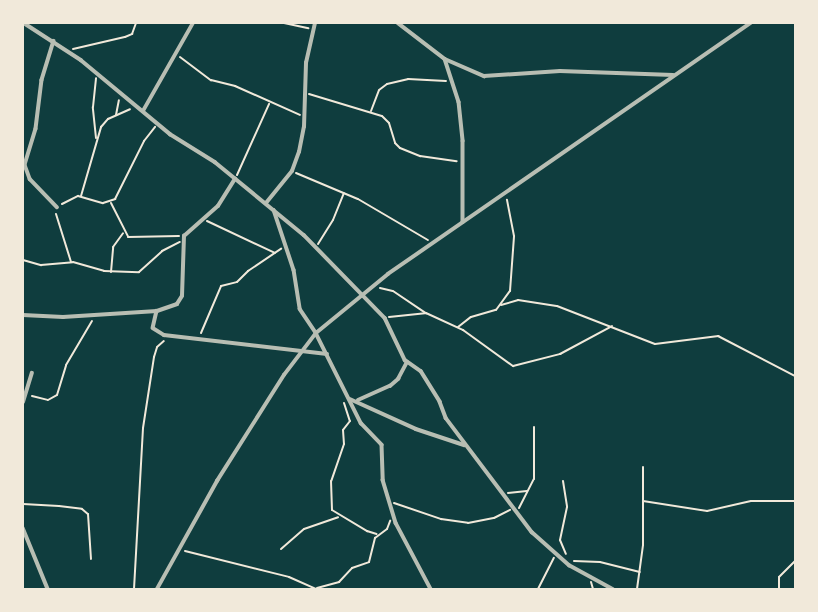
<!DOCTYPE html>
<style>
body{margin:0}
#map{position:relative;width:818px;height:612px;overflow:hidden;background:#0f3d3e;font-family:"Space Grotesk",sans-serif}
div>[style]{position:absolute}
[style*='--x']{left:calc(var(--x)*1px);top:calc(var(--y)*1px);width:calc(var(--w)*1px);rotate:calc(var(--a)*1deg)}
.path>*{height:2px;margin:-1px;padding:0 1px;transform-origin:1px;border-radius:1px;background:#f1e9da}
.minor>*{height:3.5px;margin:-1.75px;padding:0 1.75px;transform-origin:1.75px;border-radius:1.75px;background:#b8beb3}
span{translate:-50% -50%;white-space:nowrap;text-align:center;line-height:1.15;-webkit-text-stroke:7px #f1e9da;paint-order:stroke}
.frame{position:absolute;inset:0;border:24px solid #f1e9da;pointer-events:none}
</style>
<div id="map">
<div class="path">
<i style="--x:284;--y:23;--w:25;--a:12"></i>
<i style="--x:73;--y:49;--w:53;--a:-13"></i>
<i style="--x:125;--y:37;--w:8;--a:-23"></i>
<i style="--x:132;--y:34;--w:12;--a:-70"></i>
<i style="--x:180;--y:57;--w:39;--a:37"></i>
<i style="--x:211;--y:80;--w:25;--a:14"></i>
<i style="--x:235;--y:86;--w:71;--a:24"></i>
<i style="--x:309;--y:94;--w:76;--a:16.8"></i>
<i style="--x:382;--y:116;--w:10;--a:45"></i>
<i style="--x:389;--y:123;--w:21;--a:73"></i>
<i style="--x:395;--y:143;--w:7;--a:45"></i>
<i style="--x:400;--y:148;--w:22;--a:22"></i>
<i style="--x:420;--y:156;--w:37;--a:8"></i>
<i style="--x:371;--y:111;--w:22;--a:-69"></i>
<i style="--x:379;--y:90;--w:10;--a:-37"></i>
<i style="--x:387;--y:84;--w:22;--a:-13"></i>
<i style="--x:408;--y:79;--w:38;--a:3"></i>
<i style="--x:116;--y:115;--w:15;--a:-79"></i>
<i style="--x:96;--y:138;--w:31;--a:-96"></i>
<i style="--x:93;--y:107;--w:29;--a:-84"></i>
<i style="--x:296;--y:173;--w:67;--a:22.8"></i>
<i style="--x:358;--y:199;--w:81;--a:30.4"></i>
<i style="--x:237;--y:175;--w:78;--a:-65.7"></i>
<i style="--x:81;--y:196;--w:72;--a:-73.8"></i>
<i style="--x:101;--y:127;--w:11;--a:-49"></i>
<i style="--x:108;--y:119;--w:24;--a:-24"></i>
<i style="--x:111;--y:203;--w:38;--a:63"></i>
<i style="--x:128;--y:237;--w:51;--a:-1.1"></i>
<i style="--x:62;--y:204;--w:18;--a:-27"></i>
<i style="--x:78;--y:196;--w:26;--a:16"></i>
<i style="--x:103;--y:203;--w:13;--a:-18"></i>
<i style="--x:115;--y:199;--w:65;--a:-63.4"></i>
<i style="--x:144;--y:141;--w:18;--a:-52"></i>
<i style="--x:56;--y:214;--w:50;--a:72.6"></i>
<i style="--x:207;--y:221;--w:75;--a:25.2"></i>
<i style="--x:318;--y:244;--w:28;--a:-58"></i>
<i style="--x:333;--y:220;--w:29;--a:-68"></i>
<i style="--x:23;--y:260;--w:19;--a:16"></i>
<i style="--x:41;--y:265;--w:32;--a:-5"></i>
<i style="--x:73;--y:262;--w:32;--a:16"></i>
<i style="--x:104;--y:271;--w:35;--a:2"></i>
<i style="--x:139;--y:272;--w:31;--a:-42"></i>
<i style="--x:162;--y:251;--w:20;--a:-27"></i>
<i style="--x:111;--y:272;--w:25;--a:-85"></i>
<i style="--x:113;--y:247;--w:17;--a:-54"></i>
<i style="--x:380;--y:288;--w:13;--a:13"></i>
<i style="--x:393;--y:291;--w:40;--a:34"></i>
<i style="--x:426;--y:313;--w:41;--a:24.7"></i>
<i style="--x:463;--y:330;--w:62;--a:35.8"></i>
<i style="--x:513;--y:366;--w:49;--a:-14.3"></i>
<i style="--x:560;--y:354;--w:59;--a:-28.3"></i>
<i style="--x:501;--y:305;--w:18;--a:-16"></i>
<i style="--x:518;--y:300;--w:39;--a:9"></i>
<i style="--x:557;--y:306;--w:105;--a:21.2"></i>
<i style="--x:655;--y:344;--w:64;--a:-7.2"></i>
<i style="--x:718;--y:336;--w:87;--a:27.5"></i>
<i style="--x:389;--y:317;--w:36;--a:-6"></i>
<i style="--x:458;--y:327;--w:16;--a:-38"></i>
<i style="--x:471;--y:317;--w:26;--a:-16"></i>
<i style="--x:496;--y:310;--w:24;--a:-54"></i>
<i style="--x:510;--y:291;--w:55;--a:-85.8"></i>
<i style="--x:514;--y:236;--w:37;--a:-101"></i>
<i style="--x:201;--y:333;--w:51;--a:-66.9"></i>
<i style="--x:221;--y:286;--w:16;--a:-14"></i>
<i style="--x:237;--y:282;--w:16;--a:-45"></i>
<i style="--x:248;--y:271;--w:40;--a:-34"></i>
<i style="--x:32;--y:396;--w:16;--a:14"></i>
<i style="--x:48;--y:400;--w:10;--a:-29"></i>
<i style="--x:57;--y:395;--w:31;--a:-73"></i>
<i style="--x:66;--y:365;--w:51;--a:-59.4"></i>
<i style="--x:344;--y:403;--w:19;--a:72"></i>
<i style="--x:350;--y:421;--w:11;--a:128"></i>
<i style="--x:343;--y:430;--w:14;--a:86"></i>
<i style="--x:344;--y:444;--w:39;--a:109"></i>
<i style="--x:331;--y:481;--w:29;--a:88"></i>
<i style="--x:332;--y:510;--w:41;--a:31"></i>
<i style="--x:367;--y:531;--w:10;--a:17"></i>
<i style="--x:563;--y:481;--w:26;--a:81"></i>
<i style="--x:567;--y:507;--w:34;--a:102"></i>
<i style="--x:560;--y:540;--w:15;--a:67"></i>
<i style="--x:508;--y:493;--w:19;--a:-6"></i>
<i style="--x:643;--y:501;--w:65;--a:8.9"></i>
<i style="--x:707;--y:511;--w:45;--a:-12.8"></i>
<i style="--x:751;--y:501;--w:44;--a:0"></i>
<i style="--x:394;--y:503;--w:50;--a:18.8"></i>
<i style="--x:441;--y:519;--w:27;--a:8"></i>
<i style="--x:468;--y:523;--w:26;--a:-11"></i>
<i style="--x:494;--y:518;--w:18;--a:-27"></i>
<i style="--x:23;--y:504;--w:36;--a:3"></i>
<i style="--x:59;--y:506;--w:23;--a:7"></i>
<i style="--x:82;--y:509;--w:8;--a:40"></i>
<i style="--x:88;--y:514;--w:45;--a:86.2"></i>
<i style="--x:519;--y:508;--w:33;--a:-63"></i>
<i style="--x:534;--y:479;--w:52;--a:-90"></i>
<i style="--x:281;--y:549;--w:30;--a:-41"></i>
<i style="--x:304;--y:529;--w:36;--a:-19"></i>
<i style="--x:185;--y:551;--w:107;--a:14"></i>
<i style="--x:289;--y:577;--w:30;--a:24"></i>
<i style="--x:574;--y:561;--w:26;--a:2"></i>
<i style="--x:600;--y:562;--w:41;--a:14"></i>
<i style="--x:591;--y:582;--w:7;--a:74"></i>
<i style="--x:317;--y:588;--w:23;--a:-15"></i>
<i style="--x:339;--y:582;--w:19;--a:-47"></i>
<i style="--x:352;--y:568;--w:18;--a:-19"></i>
<i style="--x:369;--y:562;--w:25;--a:-76"></i>
<i style="--x:375;--y:538;--w:15;--a:-37"></i>
<i style="--x:387;--y:529;--w:9;--a:-69"></i>
<i style="--x:134;--y:589;--w:161;--a:-86.8"></i>
<i style="--x:143;--y:428;--w:72;--a:-81.2"></i>
<i style="--x:154;--y:357;--w:10;--a:-73"></i>
<i style="--x:157;--y:347;--w:9;--a:-41"></i>
<i style="--x:538;--y:589;--w:35;--a:-63"></i>
<i style="--x:637;--y:589;--w:44;--a:-82.2"></i>
<i style="--x:643;--y:545;--w:78;--a:-90"></i>
<i style="--x:779;--y:589;--w:12;--a:-90"></i>
<i style="--x:779;--y:577;--w:23;--a:-45"></i>
</div>
<div class="minor">
<i style="--x:24;--y:23;--w:68;--a:33"></i>
<i style="--x:81;--y:60;--w:116;--a:39.7"></i>
<i style="--x:170;--y:134;--w:53;--a:31.9"></i>
<i style="--x:215;--y:162;--w:115;--a:39.4"></i>
<i style="--x:304;--y:235;--w:116;--a:45.7"></i>
<i style="--x:385;--y:318;--w:47;--a:64.5"></i>
<i style="--x:405;--y:360;--w:19;--a:35"></i>
<i style="--x:421;--y:371;--w:36;--a:58"></i>
<i style="--x:440;--y:402;--w:17;--a:69"></i>
<i style="--x:446;--y:418;--w:143;--a:53"></i>
<i style="--x:532;--y:532;--w:50;--a:41.7"></i>
<i style="--x:569;--y:565;--w:50;--a:28.6"></i>
<i style="--x:398;--y:23;--w:59;--a:37.5"></i>
<i style="--x:445;--y:59;--w:43;--a:23.6"></i>
<i style="--x:484;--y:76;--w:76;--a:-3.8"></i>
<i style="--x:560;--y:71;--w:113;--a:2"></i>
<i style="--x:54;--y:41;--w:41;--a:107.1"></i>
<i style="--x:42;--y:80;--w:49;--a:97"></i>
<i style="--x:36;--y:129;--w:38;--a:107"></i>
<i style="--x:25;--y:165;--w:15;--a:70"></i>
<i style="--x:30;--y:179;--w:39;--a:46"></i>
<i style="--x:445;--y:59;--w:45;--a:72"></i>
<i style="--x:459;--y:102;--w:39;--a:84"></i>
<i style="--x:463;--y:141;--w:81;--a:90"></i>
<i style="--x:143;--y:111;--w:101;--a:-60.4"></i>
<i style="--x:266;--y:203;--w:41;--a:-50.9"></i>
<i style="--x:292;--y:171;--w:20;--a:-70"></i>
<i style="--x:299;--y:152;--w:25;--a:-79"></i>
<i style="--x:304;--y:127;--w:64;--a:-88.2"></i>
<i style="--x:306;--y:63;--w:41;--a:-77.3"></i>
<i style="--x:274;--y:210;--w:63;--a:71.6"></i>
<i style="--x:294;--y:270;--w:39;--a:81"></i>
<i style="--x:300;--y:309;--w:29;--a:56"></i>
<i style="--x:316;--y:333;--w:101;--a:63.4"></i>
<i style="--x:361;--y:423;--w:30;--a:46"></i>
<i style="--x:382;--y:445;--w:35;--a:88"></i>
<i style="--x:383;--y:480;--w:45;--a:73.2"></i>
<i style="--x:396;--y:523;--w:75;--a:62.1"></i>
<i style="--x:157;--y:311;--w:17;--a:103"></i>
<i style="--x:153;--y:328;--w:13;--a:32"></i>
<i style="--x:164;--y:335;--w:164;--a:6.6"></i>
<i style="--x:23;--y:315;--w:40;--a:2.9"></i>
<i style="--x:63;--y:317;--w:94;--a:-3.7"></i>
<i style="--x:157;--y:311;--w:21;--a:-19"></i>
<i style="--x:177;--y:304;--w:9;--a:-58"></i>
<i style="--x:182;--y:296;--w:60;--a:-88.1"></i>
<i style="--x:184;--y:236;--w:45;--a:-41.4"></i>
<i style="--x:218;--y:206;--w:32;--a:-58"></i>
<i style="--x:350;--y:399;--w:72;--a:24.4"></i>
<i style="--x:416;--y:429;--w:51;--a:18.4"></i>
<i style="--x:358;--y:400;--w:35;--a:-24"></i>
<i style="--x:390;--y:386;--w:11;--a:-41"></i>
<i style="--x:398;--y:379;--w:19;--a:-62"></i>
<i style="--x:23;--y:402;--w:30;--a:-73"></i>
<i style="--x:23;--y:528;--w:66;--a:67.7"></i>
<i style="--x:157;--y:589;--w:124;--a:-60.9"></i>
<i style="--x:217;--y:481;--w:125;--a:-57.7"></i>
<i style="--x:284;--y:375;--w:53;--a:-52.7"></i>
<i style="--x:316;--y:333;--w:93;--a:-39.3"></i>
<i style="--x:388;--y:274;--w:441;--a:-34.7"></i>
</div>
<div class="frame"></div>
</div>
